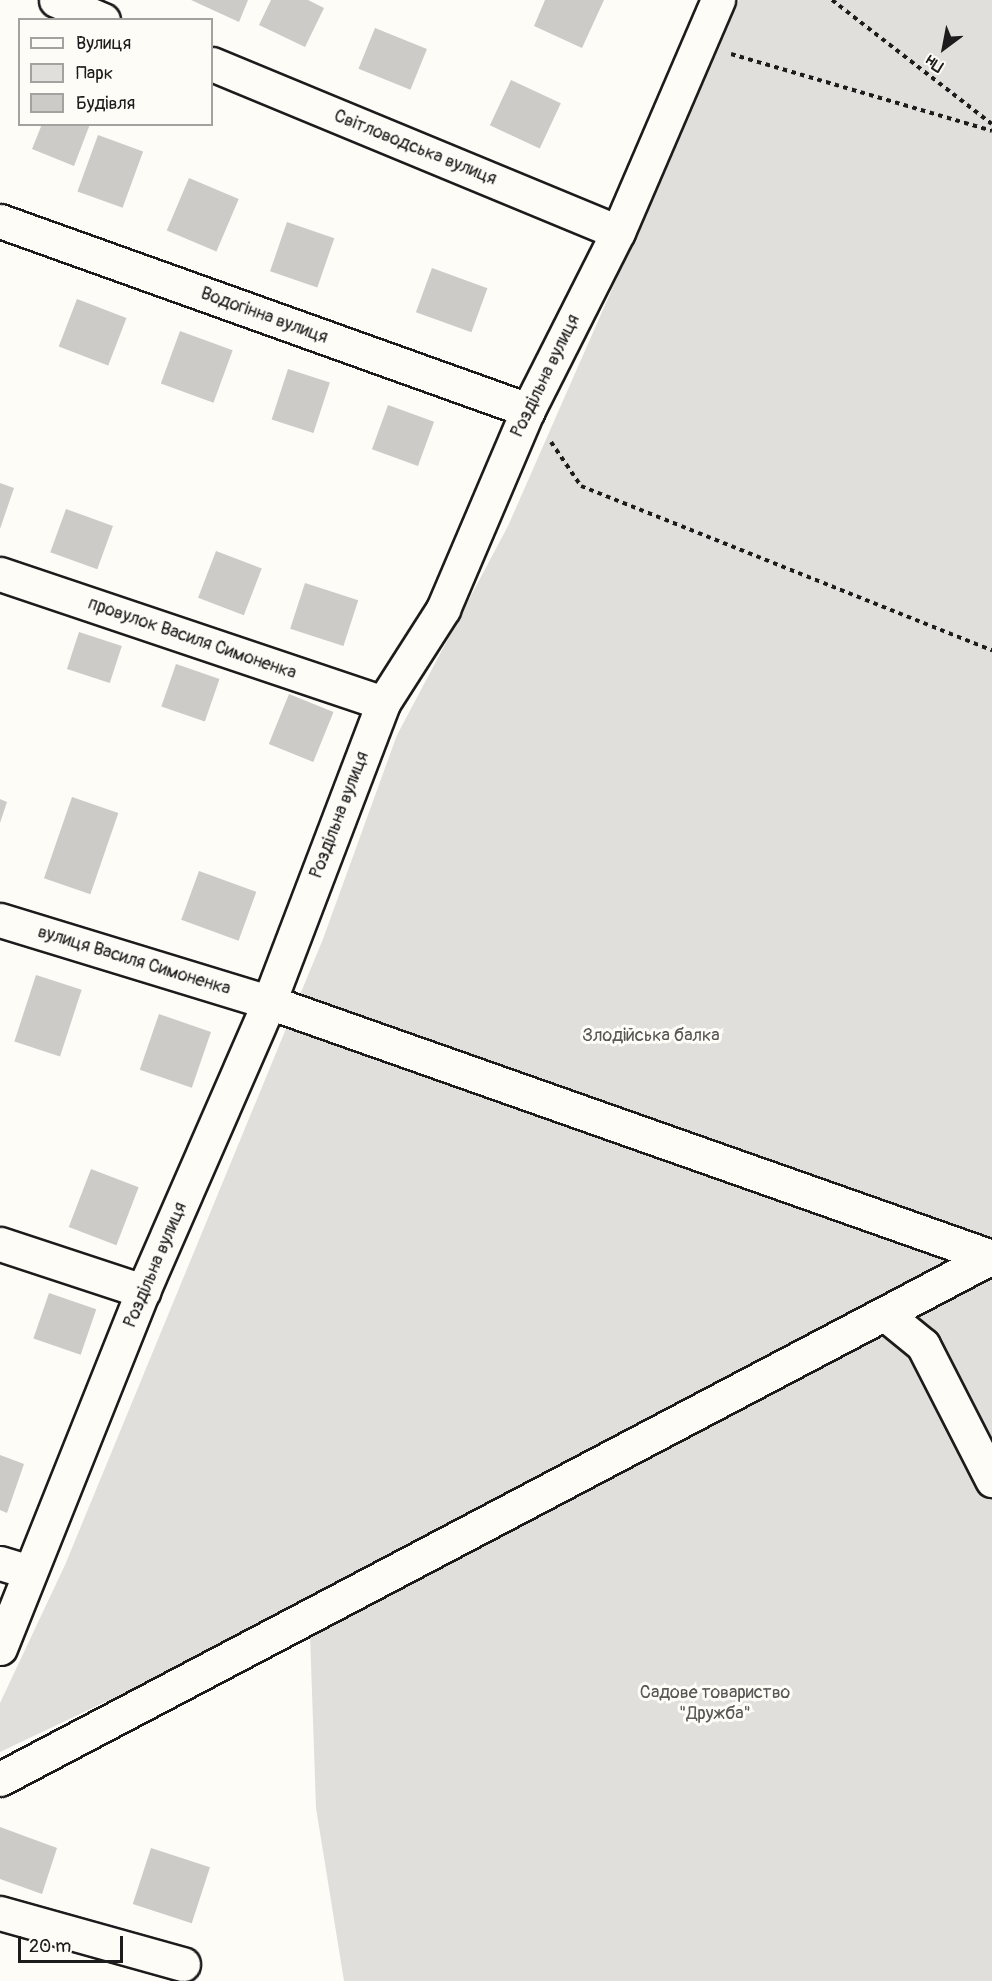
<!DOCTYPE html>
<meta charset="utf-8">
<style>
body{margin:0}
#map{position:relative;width:992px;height:1981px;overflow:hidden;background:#fdfcf7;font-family:Pangolin,sans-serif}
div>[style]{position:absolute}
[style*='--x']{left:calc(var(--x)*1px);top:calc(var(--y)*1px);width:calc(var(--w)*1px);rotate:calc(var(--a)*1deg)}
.green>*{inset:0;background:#e0dfdb}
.building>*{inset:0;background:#cccbc8;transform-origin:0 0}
.path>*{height:4px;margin-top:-2px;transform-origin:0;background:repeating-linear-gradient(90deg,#1c1c1c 0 4.5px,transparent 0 9px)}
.roads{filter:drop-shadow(2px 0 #1c1c1c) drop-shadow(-2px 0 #1c1c1c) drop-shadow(0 2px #1c1c1c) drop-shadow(0 -2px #1c1c1c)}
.minor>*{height:33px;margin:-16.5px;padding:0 16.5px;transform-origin:16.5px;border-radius:16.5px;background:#fdfcf7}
span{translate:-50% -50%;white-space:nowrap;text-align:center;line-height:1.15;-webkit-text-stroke:6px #fdfcf7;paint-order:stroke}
.street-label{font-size:18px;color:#1c1c1c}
.park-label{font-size:18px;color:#575655}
.legend{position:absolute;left:18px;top:18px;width:195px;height:108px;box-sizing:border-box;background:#fdfcf7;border:2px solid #a3a29f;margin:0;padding:8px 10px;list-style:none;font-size:18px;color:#1c1c1c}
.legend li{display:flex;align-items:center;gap:12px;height:30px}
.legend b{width:30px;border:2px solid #a3a29f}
.north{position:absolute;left:914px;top:18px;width:60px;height:60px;-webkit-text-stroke:4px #fdfcf7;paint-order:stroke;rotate:212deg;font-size:16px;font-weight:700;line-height:24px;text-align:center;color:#1c1c1c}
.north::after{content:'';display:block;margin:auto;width:21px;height:27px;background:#1c1c1c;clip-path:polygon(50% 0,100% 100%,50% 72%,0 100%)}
.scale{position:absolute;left:18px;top:1936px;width:105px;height:27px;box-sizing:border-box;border:3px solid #1c1c1c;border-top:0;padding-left:8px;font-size:18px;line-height:21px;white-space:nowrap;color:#1c1c1c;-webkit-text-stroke:4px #fdfcf7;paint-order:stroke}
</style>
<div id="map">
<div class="green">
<i style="clip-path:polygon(739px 0,992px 0,992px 1981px,344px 1981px,316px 1808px,309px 1605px,0 1752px,0 1703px,65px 1565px,323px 939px,397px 735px,508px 526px)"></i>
</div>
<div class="building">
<i style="clip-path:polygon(191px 0,248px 0,239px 22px)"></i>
<i style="clip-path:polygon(271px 0,308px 0,324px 8px,305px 47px,259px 25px)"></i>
<i style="clip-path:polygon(545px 0,604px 0,582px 48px,534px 26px)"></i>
<i style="left:375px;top:28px;width:56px;height:44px;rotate:22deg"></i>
<i style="left:511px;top:80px;width:55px;height:50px;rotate:25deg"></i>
<i style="clip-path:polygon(42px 124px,90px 124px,74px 166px,32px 149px)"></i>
<i style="left:98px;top:135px;width:48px;height:60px;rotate:20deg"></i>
<i style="left:189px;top:178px;width:54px;height:57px;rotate:23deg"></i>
<i style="left:287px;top:222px;width:50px;height:52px;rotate:19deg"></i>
<i style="left:432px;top:268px;width:59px;height:47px;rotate:20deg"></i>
<i style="left:77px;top:299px;width:53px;height:51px;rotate:21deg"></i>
<i style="left:180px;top:331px;width:56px;height:56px;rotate:20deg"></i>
<i style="left:288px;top:369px;width:44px;height:53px;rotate:18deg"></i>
<i style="left:388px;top:405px;width:49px;height:47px;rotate:20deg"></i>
<i style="clip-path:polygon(0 483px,14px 488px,0 529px)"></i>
<i style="left:66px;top:509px;width:50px;height:46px;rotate:20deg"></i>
<i style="left:216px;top:551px;width:49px;height:50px;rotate:21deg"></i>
<i style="left:305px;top:583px;width:56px;height:48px;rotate:18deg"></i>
<i style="left:79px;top:632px;width:45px;height:39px;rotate:18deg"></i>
<i style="left:176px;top:664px;width:46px;height:45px;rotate:19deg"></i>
<i style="left:289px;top:694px;width:48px;height:54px;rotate:22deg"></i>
<i style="left:72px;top:797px;width:49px;height:86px;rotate:19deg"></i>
<i style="clip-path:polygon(0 799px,7px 802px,0 823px)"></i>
<i style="left:199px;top:871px;width:61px;height:52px;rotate:20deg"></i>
<i style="left:36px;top:975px;width:48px;height:70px;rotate:18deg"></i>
<i style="left:159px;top:1014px;width:55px;height:59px;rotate:19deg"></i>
<i style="left:91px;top:1169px;width:51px;height:62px;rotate:21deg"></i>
<i style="left:49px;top:1293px;width:50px;height:48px;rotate:19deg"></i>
<i style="clip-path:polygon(0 1455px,24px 1464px,7px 1513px,0 1510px)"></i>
<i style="clip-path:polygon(0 1827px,57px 1848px,42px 1894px,0 1879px)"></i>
<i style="left:151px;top:1848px;width:62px;height:59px;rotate:18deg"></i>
</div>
<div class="path">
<i style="--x:832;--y:0;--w:202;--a:37.8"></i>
<i style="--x:731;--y:54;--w:272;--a:16.4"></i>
<i style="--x:551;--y:442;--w:53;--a:55.7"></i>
<i style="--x:581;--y:486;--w:443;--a:21.8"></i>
</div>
<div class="roads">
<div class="minor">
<i style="--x:56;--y:0;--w:51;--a:23.1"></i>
<i style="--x:212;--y:64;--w:439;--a:22.5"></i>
<i style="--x:0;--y:221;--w:561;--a:19.7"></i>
<i style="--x:0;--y:574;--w:404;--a:18.6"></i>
<i style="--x:0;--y:920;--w:281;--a:17"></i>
<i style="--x:269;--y:1002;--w:767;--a:19.43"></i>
<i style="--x:0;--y:1244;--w:151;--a:18.2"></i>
<i style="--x:885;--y:1314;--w:49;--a:39.2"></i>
<i style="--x:923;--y:1345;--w:152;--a:62.9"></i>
<i style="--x:0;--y:1563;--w:31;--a:17"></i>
<i style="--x:0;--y:1648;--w:385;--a:-68.2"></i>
<i style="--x:143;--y:1291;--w:315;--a:-66.4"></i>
<i style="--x:269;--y:1002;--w:320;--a:-69.1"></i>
<i style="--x:383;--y:703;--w:112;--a:-57.4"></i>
<i style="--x:443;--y:609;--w:216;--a:-66.9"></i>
<i style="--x:528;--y:410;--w:199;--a:-63.2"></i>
<i style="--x:618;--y:232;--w:253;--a:-66.7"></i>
<i style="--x:0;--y:1779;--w:1116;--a:-27.76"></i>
<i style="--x:0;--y:1913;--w:190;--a:15.6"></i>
</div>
</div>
<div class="street-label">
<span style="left:415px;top:148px;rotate:22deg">Світловодська вулиця</span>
<span style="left:264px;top:316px;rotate:20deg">Водогінна вулиця</span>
<span style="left:546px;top:376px;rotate:-64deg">Роздільна вулиця</span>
<span style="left:192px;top:639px;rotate:19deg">провулок Василя Симоненка</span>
<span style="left:340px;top:815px;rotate:-69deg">Роздільна вулиця</span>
<span style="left:134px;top:961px;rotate:17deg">вулиця Василя Симоненка</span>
<span style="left:156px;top:1265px;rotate:-67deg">Роздільна вулиця</span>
</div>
<div class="park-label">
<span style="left:651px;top:1036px">Злодійська балка</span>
<span style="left:715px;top:1704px">Садове товариство<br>"Дружба"</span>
</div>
<ul class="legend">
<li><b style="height:8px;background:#fdfcf7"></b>Вулиця</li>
<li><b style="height:16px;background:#e0dfdb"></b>Парк</li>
<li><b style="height:16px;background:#cccbc8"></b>Будівля</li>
</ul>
<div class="north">Пн</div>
<div class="scale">20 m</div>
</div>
